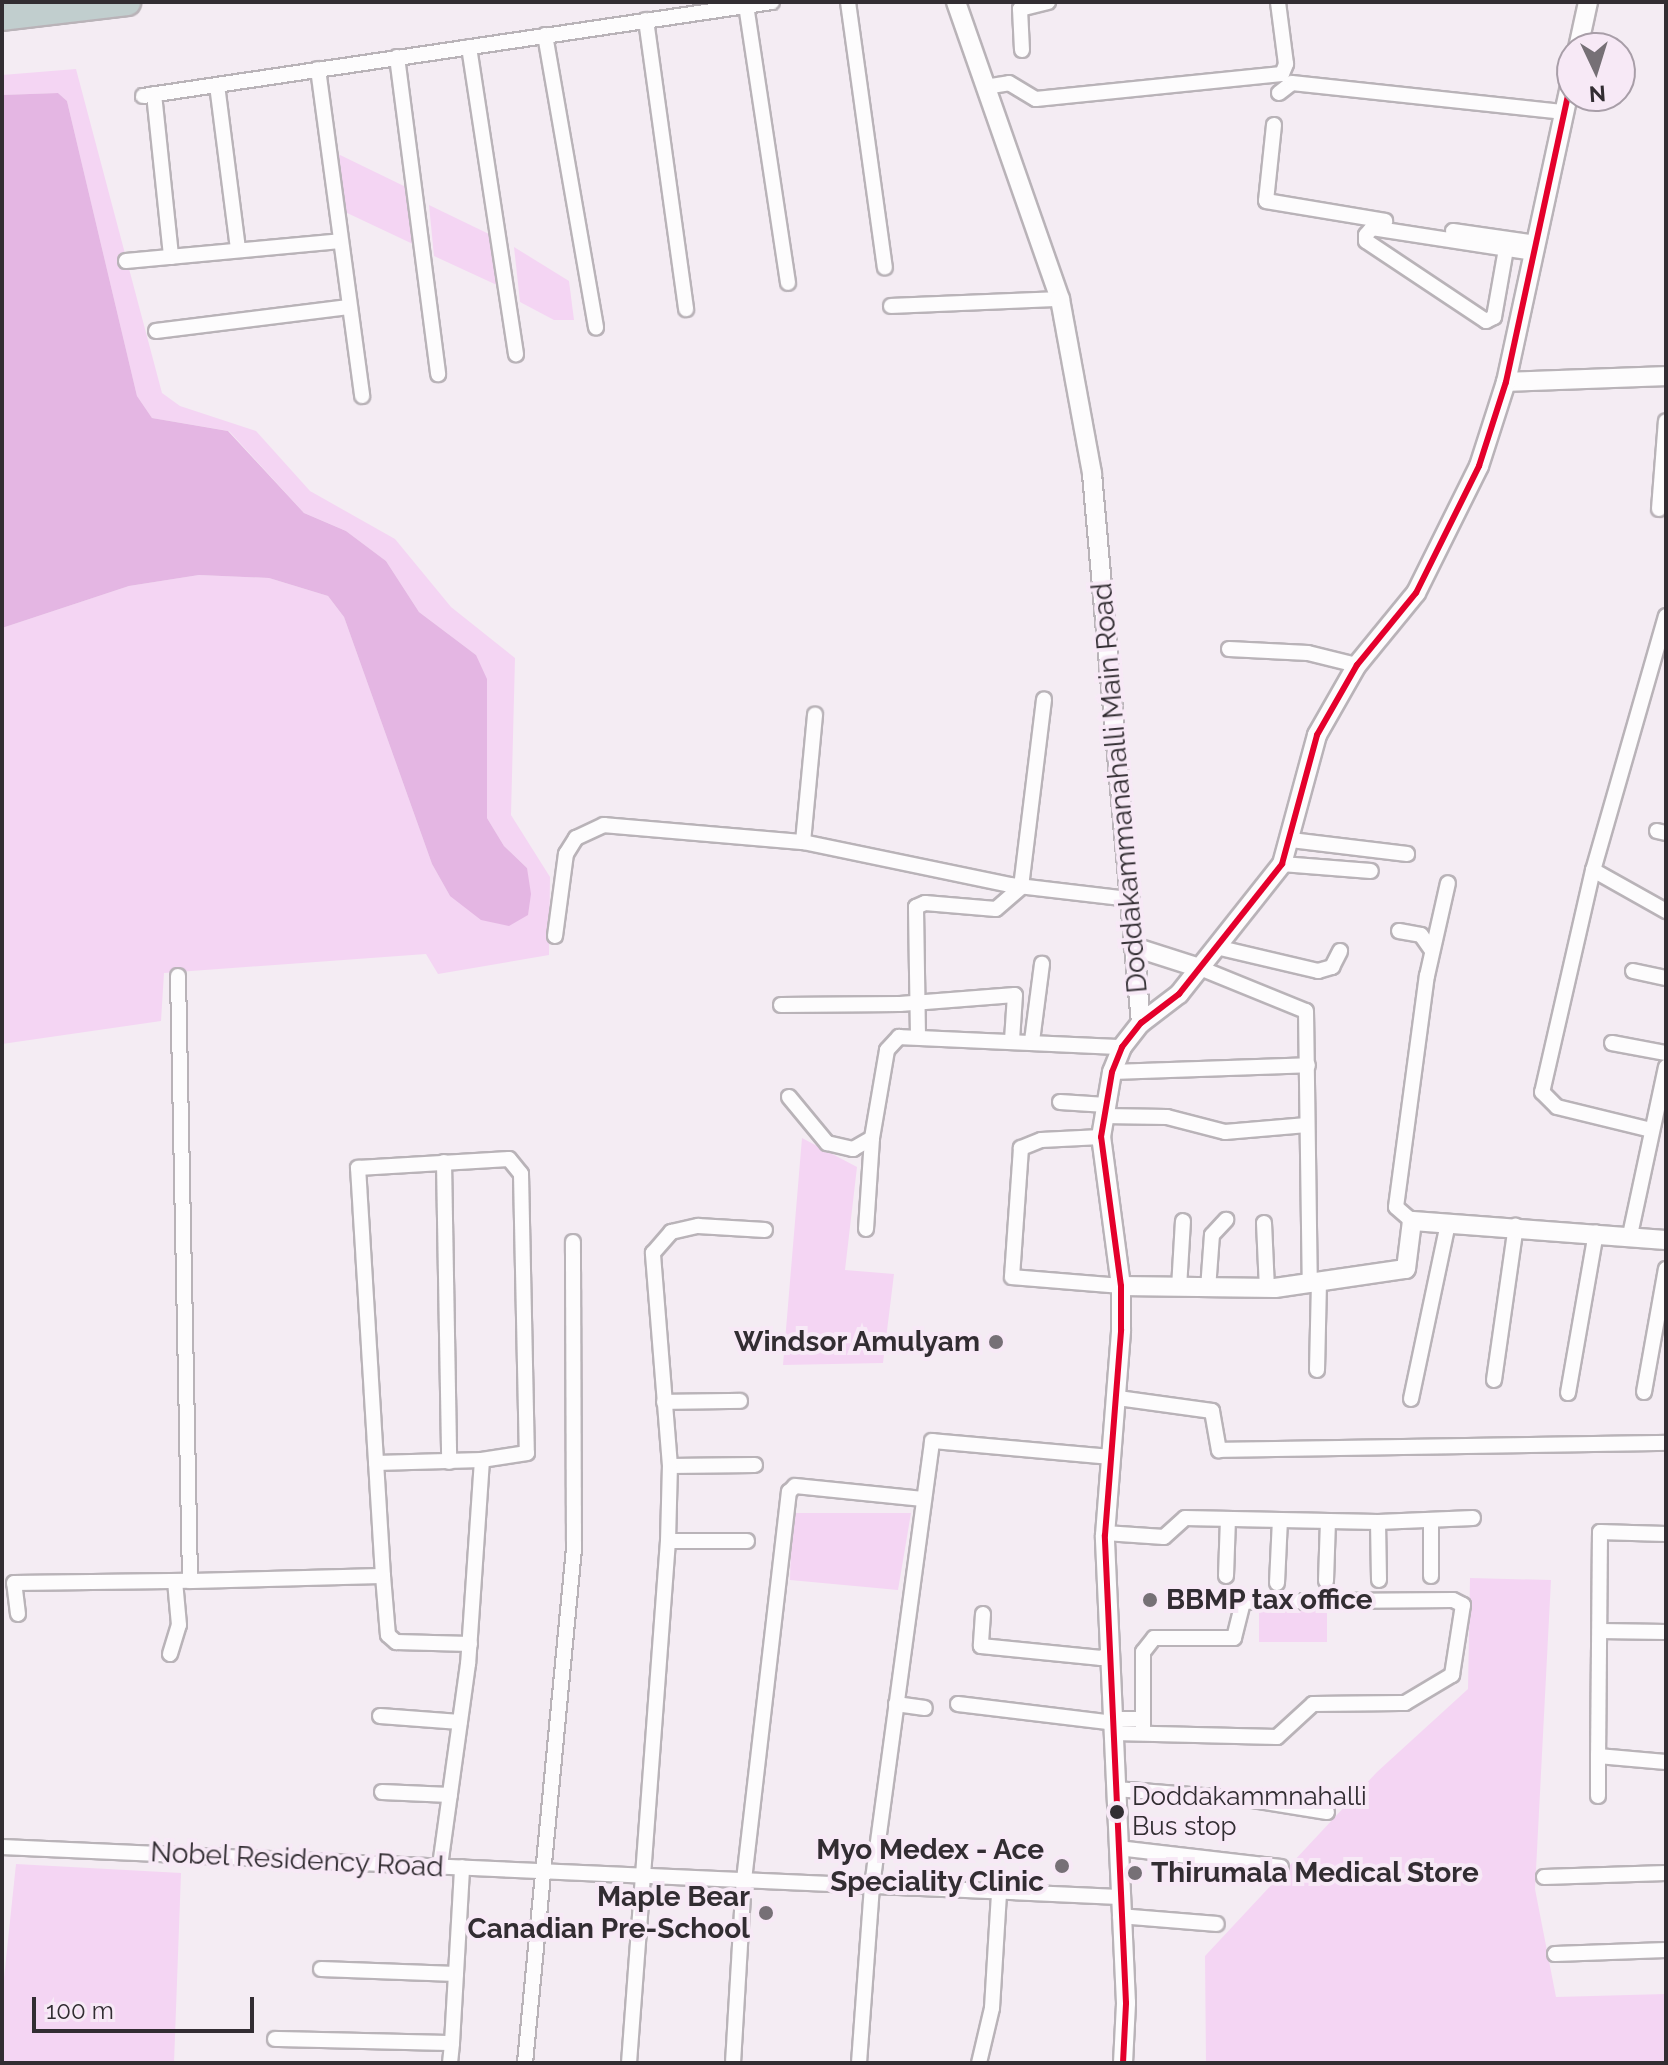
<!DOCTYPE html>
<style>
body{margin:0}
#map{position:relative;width:1668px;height:2065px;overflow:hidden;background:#f4ecf3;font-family:Raleway,sans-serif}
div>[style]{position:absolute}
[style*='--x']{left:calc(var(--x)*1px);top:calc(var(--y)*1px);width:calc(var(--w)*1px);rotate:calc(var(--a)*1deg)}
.green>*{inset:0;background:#f4d5f3;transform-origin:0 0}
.water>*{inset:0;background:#e4b6e3}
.roads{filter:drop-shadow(2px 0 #b9b3b8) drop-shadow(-2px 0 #b9b3b8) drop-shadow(0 2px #b9b3b8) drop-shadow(0 -2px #b9b3b8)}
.minor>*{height:14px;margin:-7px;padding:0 7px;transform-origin:7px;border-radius:7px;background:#fdfcfd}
.tertiary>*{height:18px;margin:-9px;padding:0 9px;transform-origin:9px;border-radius:9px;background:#fdfcfd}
.motorway>*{height:26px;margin:-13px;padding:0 13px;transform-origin:13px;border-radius:13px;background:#c1cece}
.bus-1>*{height:6px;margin:-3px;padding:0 3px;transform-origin:3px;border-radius:3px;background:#e4002b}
.dots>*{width:22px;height:22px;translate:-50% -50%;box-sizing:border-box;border:4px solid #f7e9f6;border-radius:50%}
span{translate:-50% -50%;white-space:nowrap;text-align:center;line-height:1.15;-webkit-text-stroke:8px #f7e9f6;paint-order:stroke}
.bus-label{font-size:26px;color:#322d32}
.left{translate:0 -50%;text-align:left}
.street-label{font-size:28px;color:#322d32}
.poi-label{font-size:28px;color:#322d32;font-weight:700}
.right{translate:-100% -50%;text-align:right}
.frame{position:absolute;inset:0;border:4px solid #322d32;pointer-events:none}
.north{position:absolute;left:1556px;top:32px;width:80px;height:80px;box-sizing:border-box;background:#f7e9f6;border:2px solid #a89ea8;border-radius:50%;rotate:176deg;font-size:22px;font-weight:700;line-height:32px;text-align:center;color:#322d32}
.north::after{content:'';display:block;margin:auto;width:28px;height:36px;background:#767076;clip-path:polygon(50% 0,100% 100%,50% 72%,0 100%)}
.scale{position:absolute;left:32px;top:1997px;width:222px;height:36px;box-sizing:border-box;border:4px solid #322d32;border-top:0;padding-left:10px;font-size:24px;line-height:28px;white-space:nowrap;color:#322d32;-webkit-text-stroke:6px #f7e9f6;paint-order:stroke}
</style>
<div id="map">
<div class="green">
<i style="clip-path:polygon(76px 69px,162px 393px,180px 406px,256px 431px,310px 491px,395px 539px,451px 607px,515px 658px,511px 815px,550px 877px,549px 955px,438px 974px,426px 954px,164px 973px,161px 1021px,2px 1044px,2px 628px,129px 586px,199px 575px,269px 578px,328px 596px,344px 617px,432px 864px,450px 896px,527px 868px,504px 846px,487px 818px,476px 655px,419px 612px,386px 561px,346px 531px,304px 513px,229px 431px,152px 418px,137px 396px,67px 101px,58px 93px,2px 95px,2px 75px)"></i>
<i style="clip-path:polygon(338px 154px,408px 188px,415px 245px,345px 212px)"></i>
<i style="clip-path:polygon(429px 205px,491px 235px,499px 286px,434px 256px)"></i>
<i style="clip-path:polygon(514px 247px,569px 281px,574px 320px,554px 320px,520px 302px)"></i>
<i style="clip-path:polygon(802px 1138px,857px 1167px,845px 1270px,894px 1274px,883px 1363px,783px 1365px)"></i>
<i style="clip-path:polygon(792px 1513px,911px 1513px,898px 1590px,790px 1580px)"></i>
<i style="clip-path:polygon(1470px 1578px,1551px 1580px,1535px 1889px,1556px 1997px,1666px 1994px,1666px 2063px,1206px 2063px,1205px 1956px,1377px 1772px,1468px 1689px)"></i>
<i style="left:1327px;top:1609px;width:33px;height:68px;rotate:90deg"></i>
<i style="clip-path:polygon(16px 1864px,181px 1873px,174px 2063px,2px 2063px,2px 1997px)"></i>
</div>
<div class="water">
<i style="clip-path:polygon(58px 93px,67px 101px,137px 396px,152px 418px,228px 431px,304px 513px,346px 531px,386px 561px,419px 612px,476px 655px,487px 679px,487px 818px,504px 846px,527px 868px,531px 894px,528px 915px,509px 926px,481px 920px,450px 896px,432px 864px,344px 617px,328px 596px,269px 578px,199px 575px,129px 586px,2px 628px,2px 95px)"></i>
</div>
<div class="roads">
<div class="minor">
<i style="--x:848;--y:2;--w:268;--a:82.1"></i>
<i style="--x:746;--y:5;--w:281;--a:81.4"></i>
<i style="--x:646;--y:20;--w:292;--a:82.1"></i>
<i style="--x:545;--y:35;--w:297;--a:80.1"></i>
<i style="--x:469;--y:47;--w:311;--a:81.3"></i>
<i style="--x:1022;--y:50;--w:41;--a:-92.8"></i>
<i style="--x:1020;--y:9;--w:29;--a:-14"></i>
<i style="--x:397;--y:57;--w:320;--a:82.6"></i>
<i style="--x:318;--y:69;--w:330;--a:82.3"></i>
<i style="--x:217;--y:85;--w:166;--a:82.7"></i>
<i style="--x:985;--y:87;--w:24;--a:-9"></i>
<i style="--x:1009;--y:83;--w:31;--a:31"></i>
<i style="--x:1036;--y:99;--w:247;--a:-5.8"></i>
<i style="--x:1282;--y:74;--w:11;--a:-68"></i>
<i style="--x:1286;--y:64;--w:63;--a:-97.4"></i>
<i style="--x:1279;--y:93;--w:16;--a:-38"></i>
<i style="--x:1292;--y:83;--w:274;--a:6.1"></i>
<i style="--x:154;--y:94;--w:164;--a:84"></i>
<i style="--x:143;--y:96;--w:636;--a:-8.5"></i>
<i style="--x:1274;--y:125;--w:76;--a:96"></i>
<i style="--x:1266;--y:201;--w:121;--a:9.5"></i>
<i style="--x:1453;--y:231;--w:84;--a:8.2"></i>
<i style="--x:1506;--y:249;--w:69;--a:100"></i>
<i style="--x:1494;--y:317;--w:9;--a:153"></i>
<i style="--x:1486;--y:321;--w:144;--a:-146.3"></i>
<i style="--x:1366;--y:241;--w:6;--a:-90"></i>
<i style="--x:1366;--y:235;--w:9;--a:-49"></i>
<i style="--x:1372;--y:228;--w:164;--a:8.8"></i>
<i style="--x:126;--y:261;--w:215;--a:-5.3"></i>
<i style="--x:891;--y:306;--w:169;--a:-2.4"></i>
<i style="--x:156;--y:331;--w:194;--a:-7.1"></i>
<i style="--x:1659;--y:509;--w:88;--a:-85.5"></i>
<i style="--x:1666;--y:616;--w:264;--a:106"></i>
<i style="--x:1593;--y:870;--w:84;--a:29.3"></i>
<i style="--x:1229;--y:649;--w:79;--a:2.9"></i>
<i style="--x:1308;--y:653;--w:50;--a:13.8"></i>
<i style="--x:1657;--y:831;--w:9;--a:13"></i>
<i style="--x:1291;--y:840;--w:117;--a:6.9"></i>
<i style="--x:803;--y:842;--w:128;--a:-84.6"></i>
<i style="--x:1282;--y:864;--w:89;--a:4.5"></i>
<i style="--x:1593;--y:870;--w:228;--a:102.9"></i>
<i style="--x:1542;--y:1092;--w:21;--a:45"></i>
<i style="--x:1557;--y:1107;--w:97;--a:13.7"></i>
<i style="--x:1399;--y:931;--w:22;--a:10"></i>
<i style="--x:1421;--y:935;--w:19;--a:55"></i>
<i style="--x:555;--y:936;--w:83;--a:-82.4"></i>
<i style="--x:566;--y:854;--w:19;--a:-58"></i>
<i style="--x:576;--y:838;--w:31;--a:-25"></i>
<i style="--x:604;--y:825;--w:200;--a:4.9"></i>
<i style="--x:803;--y:842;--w:211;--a:11.7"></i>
<i style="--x:1010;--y:885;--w:121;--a:6.7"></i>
<i style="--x:1216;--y:947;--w:105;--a:13.2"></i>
<i style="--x:1318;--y:971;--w:15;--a:-16"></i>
<i style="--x:1332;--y:967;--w:18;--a:-63"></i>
<i style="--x:1200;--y:968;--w:114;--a:22.1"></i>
<i style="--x:1306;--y:1011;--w:274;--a:89.2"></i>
<i style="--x:1633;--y:971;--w:34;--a:12"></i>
<i style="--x:178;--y:976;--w:605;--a:88.86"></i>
<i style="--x:190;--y:1581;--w:193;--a:-1.5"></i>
<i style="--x:383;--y:1576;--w:59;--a:85.2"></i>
<i style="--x:388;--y:1635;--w:11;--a:41"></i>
<i style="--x:396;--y:1642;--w:74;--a:1.5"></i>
<i style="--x:781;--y:1005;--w:119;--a:-0.5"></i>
<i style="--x:900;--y:1004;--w:115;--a:-4.5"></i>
<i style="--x:1015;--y:995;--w:45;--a:93.8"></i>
<i style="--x:918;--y:1036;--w:129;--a:-90.9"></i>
<i style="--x:916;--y:907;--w:10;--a:-24"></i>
<i style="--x:925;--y:903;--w:71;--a:4.8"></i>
<i style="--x:996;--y:909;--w:33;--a:-41"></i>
<i style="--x:1021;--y:887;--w:189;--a:-83"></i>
<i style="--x:1032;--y:1041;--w:78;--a:-82.6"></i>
<i style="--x:1612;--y:1043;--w:55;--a:10.5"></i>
<i style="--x:1112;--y:1072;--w:196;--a:-2"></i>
<i style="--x:789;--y:1097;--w:60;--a:50.4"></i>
<i style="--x:827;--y:1143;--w:27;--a:13"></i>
<i style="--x:853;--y:1149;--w:22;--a:-30"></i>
<i style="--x:872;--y:1138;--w:89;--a:-80.3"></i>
<i style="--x:887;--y:1050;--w:18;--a:-47"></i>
<i style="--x:899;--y:1037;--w:223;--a:2.6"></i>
<i style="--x:1060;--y:1102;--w:46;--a:3.7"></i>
<i style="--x:1103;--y:1116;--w:64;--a:0.9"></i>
<i style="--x:1167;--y:1117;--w:60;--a:14.5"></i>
<i style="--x:1225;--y:1132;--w:82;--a:-4.9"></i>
<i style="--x:1101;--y:1137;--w:60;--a:177.1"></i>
<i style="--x:1041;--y:1140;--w:22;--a:158"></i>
<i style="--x:1021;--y:1148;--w:129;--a:94"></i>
<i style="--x:1012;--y:1277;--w:109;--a:4.7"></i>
<i style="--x:444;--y:1162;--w:300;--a:89"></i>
<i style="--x:1412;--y:1221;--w:21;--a:-139"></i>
<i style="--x:1396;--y:1207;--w:233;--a:-82.4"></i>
<i style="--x:1427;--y:976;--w:95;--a:-77.3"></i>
<i style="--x:1264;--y:1223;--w:65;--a:87.4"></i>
<i style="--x:866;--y:1229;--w:91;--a:-86.2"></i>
<i style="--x:1630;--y:1235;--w:172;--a:-77.9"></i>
<i style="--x:1179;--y:1288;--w:67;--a:-86.6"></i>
<i style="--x:1208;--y:1289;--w:54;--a:-85.8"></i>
<i style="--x:1212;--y:1235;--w:21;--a:-47"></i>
<i style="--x:1317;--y:1370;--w:86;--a:-88.7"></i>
<i style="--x:1494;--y:1380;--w:156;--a:-81.9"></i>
<i style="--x:1644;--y:1392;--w:125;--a:-79.9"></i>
<i style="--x:1568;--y:1393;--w:163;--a:-80.1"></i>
<i style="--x:1118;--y:1398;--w:95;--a:7.9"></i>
<i style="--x:1212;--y:1411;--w:40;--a:80"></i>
<i style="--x:1219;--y:1450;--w:447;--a:-0.9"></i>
<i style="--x:1411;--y:1399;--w:180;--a:-78.1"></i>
<i style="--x:664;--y:1402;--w:76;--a:-0.8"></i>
<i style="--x:376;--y:1463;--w:106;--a:-1.6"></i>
<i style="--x:670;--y:1466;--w:85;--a:-0.7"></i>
<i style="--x:1431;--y:1520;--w:56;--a:90"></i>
<i style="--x:1378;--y:1522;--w:58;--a:89"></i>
<i style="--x:1105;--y:1533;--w:59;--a:3.9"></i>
<i style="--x:1164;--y:1537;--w:28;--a:-42"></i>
<i style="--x:1185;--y:1518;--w:193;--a:1.2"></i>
<i style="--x:1378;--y:1522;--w:95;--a:-2.4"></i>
<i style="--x:1666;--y:1534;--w:66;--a:-178.3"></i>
<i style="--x:1600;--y:1532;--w:224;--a:90.5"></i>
<i style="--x:1598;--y:1756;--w:68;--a:5"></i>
<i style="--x:668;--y:1541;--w:79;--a:0"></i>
<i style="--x:383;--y:1576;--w:409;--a:-93.5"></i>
<i style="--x:358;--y:1168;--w:151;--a:-3.4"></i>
<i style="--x:509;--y:1159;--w:19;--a:51"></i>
<i style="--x:521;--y:1174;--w:279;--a:88.8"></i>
<i style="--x:527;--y:1453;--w:46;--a:171.2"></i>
<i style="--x:482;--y:1460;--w:204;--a:93.9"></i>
<i style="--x:468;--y:1664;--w:204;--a:97.9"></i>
<i style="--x:1226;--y:1576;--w:57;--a:-88"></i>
<i style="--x:1326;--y:1581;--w:60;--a:-88.1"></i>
<i style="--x:1277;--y:1583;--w:63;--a:-87.3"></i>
<i style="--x:18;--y:1614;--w:31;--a:-97"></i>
<i style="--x:14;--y:1583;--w:176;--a:-0.7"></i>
<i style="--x:983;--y:1614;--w:32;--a:94"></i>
<i style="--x:981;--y:1646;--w:121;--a:5.7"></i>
<i style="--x:1101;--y:1658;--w:10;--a:-29"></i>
<i style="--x:1600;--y:1631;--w:66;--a:0.9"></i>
<i style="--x:170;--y:1654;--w:30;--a:-73"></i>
<i style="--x:179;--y:1625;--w:44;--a:-95.2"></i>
<i style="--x:896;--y:1704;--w:29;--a:8"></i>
<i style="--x:958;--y:1704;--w:157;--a:6.9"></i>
<i style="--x:380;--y:1716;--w:80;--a:4.3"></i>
<i style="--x:1113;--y:1719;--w:30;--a:0"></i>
<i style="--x:1114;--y:1733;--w:163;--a:1.4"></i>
<i style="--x:1277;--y:1737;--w:49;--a:-42.5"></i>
<i style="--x:1313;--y:1704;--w:92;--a:-0.6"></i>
<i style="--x:1405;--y:1703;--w:55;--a:-30.8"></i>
<i style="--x:1452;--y:1675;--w:71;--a:-81.1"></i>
<i style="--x:1463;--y:1605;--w:11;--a:-153"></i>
<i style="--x:1453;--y:1600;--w:210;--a:179.5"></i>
<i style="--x:1243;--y:1602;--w:37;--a:104"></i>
<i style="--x:1234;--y:1638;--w:80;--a:180"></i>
<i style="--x:1154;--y:1638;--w:18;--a:128"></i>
<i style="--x:1143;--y:1652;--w:81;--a:90"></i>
<i style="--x:1116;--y:1789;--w:137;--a:4.6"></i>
<i style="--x:1253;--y:1800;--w:75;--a:9.2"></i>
<i style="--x:382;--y:1792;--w:68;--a:2.5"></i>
<i style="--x:1598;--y:1796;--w:40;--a:-90"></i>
<i style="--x:2;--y:1847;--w:1118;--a:2.56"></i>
<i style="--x:1118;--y:1848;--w:164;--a:6.6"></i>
<i style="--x:1544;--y:1877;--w:122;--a:-1.9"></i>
<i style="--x:1120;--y:1916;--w:97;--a:4.7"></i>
<i style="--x:1555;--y:1954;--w:111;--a:-2.1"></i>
<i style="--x:321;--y:1969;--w:135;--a:2.1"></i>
<i style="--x:275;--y:2039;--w:177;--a:1.3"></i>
<i style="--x:452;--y:2043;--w:176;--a:-86.7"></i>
<i style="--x:450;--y:2063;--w:20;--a:-84"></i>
<i style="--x:525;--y:2063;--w:517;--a:-84.56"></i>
<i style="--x:574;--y:1548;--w:306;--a:-90.2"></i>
<i style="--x:629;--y:2063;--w:523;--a:-85.73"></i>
<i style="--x:668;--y:1541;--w:75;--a:-88.5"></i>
<i style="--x:670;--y:1466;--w:214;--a:-94.6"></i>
<i style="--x:653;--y:1253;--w:28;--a:-49"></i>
<i style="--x:671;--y:1232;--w:28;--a:-13"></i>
<i style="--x:698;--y:1226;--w:67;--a:3.4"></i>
<i style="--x:733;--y:2063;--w:183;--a:-86.6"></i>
<i style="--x:744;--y:1880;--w:391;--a:-83.4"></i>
<i style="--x:789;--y:1492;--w:8;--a:-45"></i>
<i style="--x:795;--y:1486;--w:129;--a:5.8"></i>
<i style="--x:859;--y:2063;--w:177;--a:-85.8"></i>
<i style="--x:872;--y:1886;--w:449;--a:-82.3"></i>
<i style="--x:932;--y:1441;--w:181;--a:5.1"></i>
<i style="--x:979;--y:2063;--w:57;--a:-76.7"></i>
<i style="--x:992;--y:2008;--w:116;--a:-86.5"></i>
</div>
<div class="tertiary">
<i style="--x:956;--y:2;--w:315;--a:70.7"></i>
<i style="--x:1060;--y:299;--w:178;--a:79.6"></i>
<i style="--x:1092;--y:474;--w:551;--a:84.9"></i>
<i style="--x:1578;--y:48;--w:47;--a:-77.7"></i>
<i style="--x:1506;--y:382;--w:160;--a:-2.1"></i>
<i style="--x:1134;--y:947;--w:69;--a:17.7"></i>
<i style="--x:1121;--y:1286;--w:154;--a:0.7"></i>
<i style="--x:1275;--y:1288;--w:132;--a:-8.3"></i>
<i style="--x:1406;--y:1269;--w:48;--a:-82.9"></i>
<i style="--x:1412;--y:1221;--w:255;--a:4.3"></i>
<i style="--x:1123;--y:2063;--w:60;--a:-87.1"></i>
<i style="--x:1126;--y:2003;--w:468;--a:-92.6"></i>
<i style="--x:1105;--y:1535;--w:206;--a:-85.5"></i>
<i style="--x:1121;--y:1330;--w:44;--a:-90"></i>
<i style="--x:1121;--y:1286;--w:150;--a:-97.6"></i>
<i style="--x:1101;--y:1137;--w:66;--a:-80.4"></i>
<i style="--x:1112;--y:1072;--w:27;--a:-68"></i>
<i style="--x:1122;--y:1047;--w:31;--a:-52"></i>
<i style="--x:1141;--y:1023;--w:48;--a:-37.3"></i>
<i style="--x:1179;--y:994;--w:166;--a:-51.6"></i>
<i style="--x:1282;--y:864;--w:134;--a:-74.8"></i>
<i style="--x:1317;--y:735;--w:81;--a:-60.3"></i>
<i style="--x:1357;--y:665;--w:93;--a:-50.7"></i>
<i style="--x:1416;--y:593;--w:142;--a:-63.6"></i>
<i style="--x:1479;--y:466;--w:88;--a:-72.2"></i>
<i style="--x:1506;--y:382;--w:313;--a:-77.8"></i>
</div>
<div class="motorway">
<i style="--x:2;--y:17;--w:126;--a:-6.8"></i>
</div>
</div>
<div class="bus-1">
<i style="--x:1123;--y:2063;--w:60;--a:-87.1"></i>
<i style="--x:1126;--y:2003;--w:468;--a:-92.6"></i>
<i style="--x:1105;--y:1535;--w:206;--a:-85.5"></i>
<i style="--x:1121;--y:1330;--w:44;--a:-90"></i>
<i style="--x:1121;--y:1286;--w:150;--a:-97.6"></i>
<i style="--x:1101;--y:1137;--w:66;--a:-80.4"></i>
<i style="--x:1112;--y:1072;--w:27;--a:-68"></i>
<i style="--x:1122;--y:1047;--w:31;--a:-52"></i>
<i style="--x:1141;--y:1023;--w:48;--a:-37.3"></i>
<i style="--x:1179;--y:994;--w:166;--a:-51.6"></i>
<i style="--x:1282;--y:864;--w:134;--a:-74.8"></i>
<i style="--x:1317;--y:735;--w:81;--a:-60.3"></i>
<i style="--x:1357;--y:665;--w:93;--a:-50.7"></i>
<i style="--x:1416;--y:593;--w:142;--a:-63.6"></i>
<i style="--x:1479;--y:466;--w:88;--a:-72.2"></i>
<i style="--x:1506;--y:382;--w:313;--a:-77.8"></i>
</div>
<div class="dots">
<i style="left:996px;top:1342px;background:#767076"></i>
<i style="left:1150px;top:1600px;background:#767076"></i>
<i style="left:1117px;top:1812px;background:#322d32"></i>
<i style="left:1062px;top:1866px;background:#767076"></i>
<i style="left:1135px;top:1873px;background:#767076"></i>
<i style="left:766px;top:1913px;background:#767076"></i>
</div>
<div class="bus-label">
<span class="left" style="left:1132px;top:1812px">Doddakammnahalli<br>Bus stop</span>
</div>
<div class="street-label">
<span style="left:1120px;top:788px;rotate:-95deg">Doddakammanahalli Main Road</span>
<span style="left:297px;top:1860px;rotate:3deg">Nobel Residency Road</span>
</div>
<div class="poi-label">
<span class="right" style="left:980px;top:1342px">Windsor Amulyam</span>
<span class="left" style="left:1166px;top:1600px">BBMP tax office</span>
<span class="right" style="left:1044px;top:1866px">Myo Medex - Ace<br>Speciality Clinic</span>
<span class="left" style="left:1151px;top:1873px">Thirumala Medical Store</span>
<span class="right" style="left:750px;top:1913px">Maple Bear<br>Canadian Pre-School</span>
</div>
<div class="frame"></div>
<div class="north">N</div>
<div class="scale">100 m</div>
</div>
